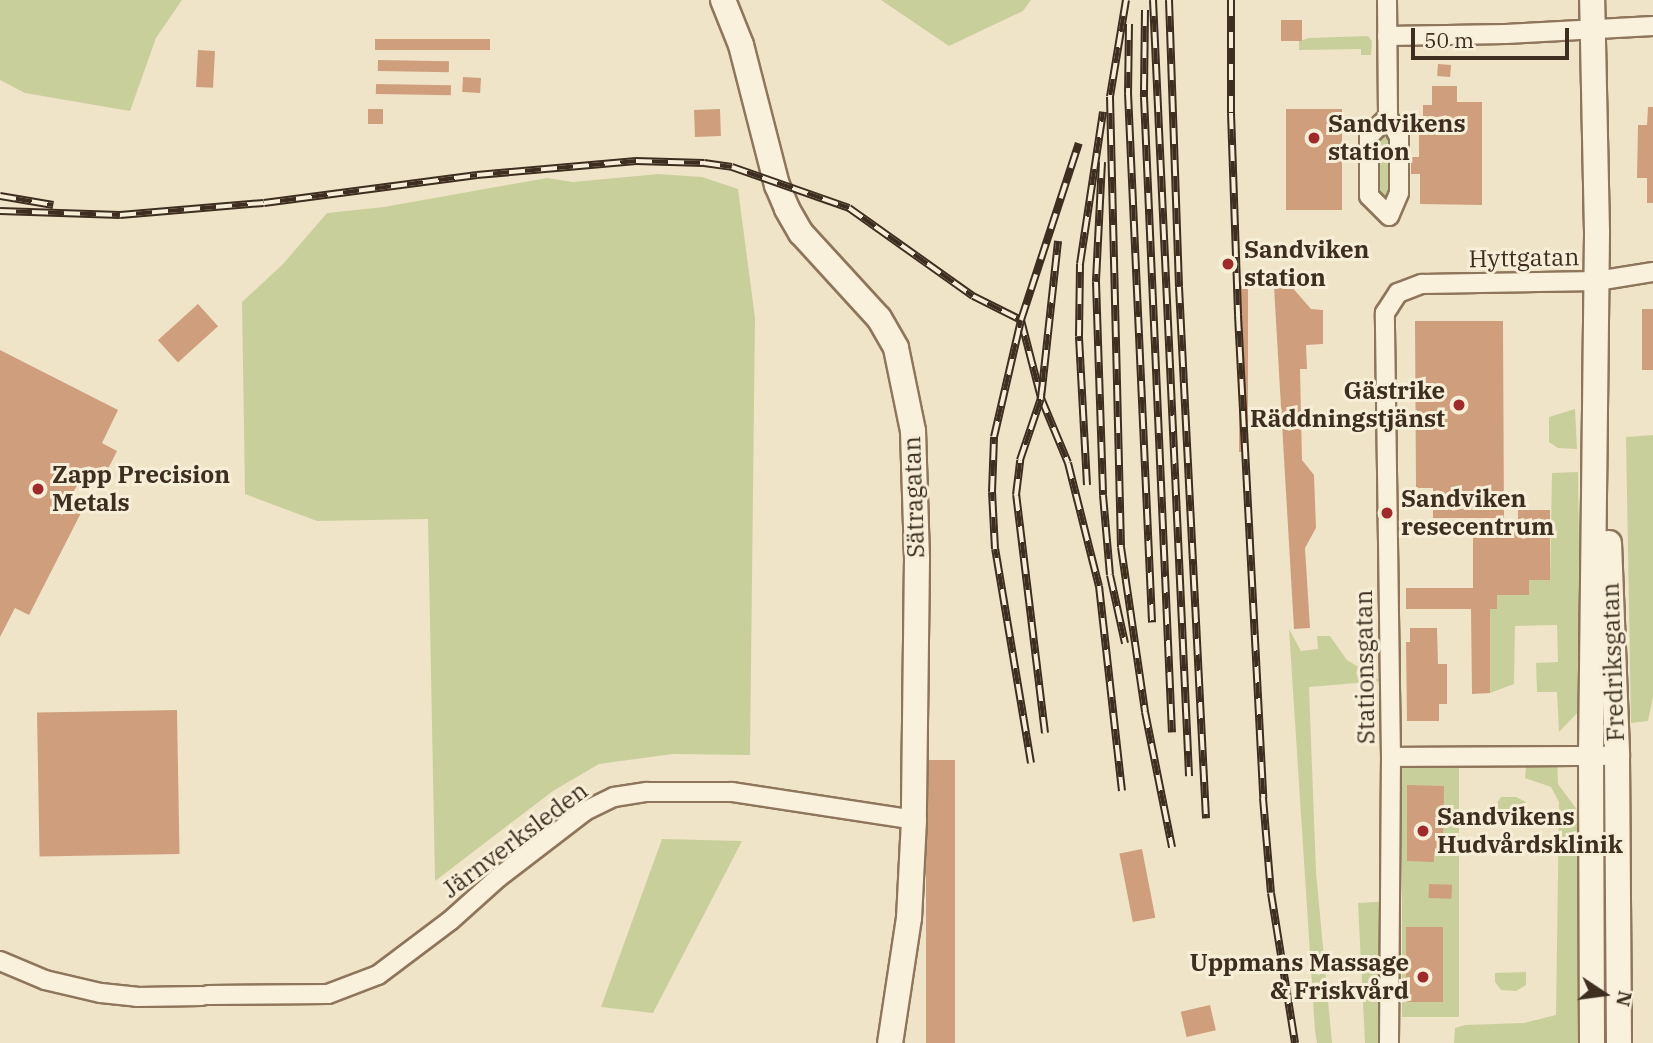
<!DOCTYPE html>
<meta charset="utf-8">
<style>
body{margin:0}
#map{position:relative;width:1653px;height:1043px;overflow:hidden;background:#f0e4c8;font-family:"IBM Plex Serif",serif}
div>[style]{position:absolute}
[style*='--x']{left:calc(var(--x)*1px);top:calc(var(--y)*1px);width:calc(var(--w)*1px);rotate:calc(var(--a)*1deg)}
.green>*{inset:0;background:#c9cf9b;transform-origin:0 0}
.building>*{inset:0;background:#cf9f7d;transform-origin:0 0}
.roads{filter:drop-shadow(2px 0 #8d765c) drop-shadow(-2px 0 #8d765c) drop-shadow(0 2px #8d765c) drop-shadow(0 -2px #8d765c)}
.street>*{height:18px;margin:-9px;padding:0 9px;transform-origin:9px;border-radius:9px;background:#faf1dc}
.secondary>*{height:24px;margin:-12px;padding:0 12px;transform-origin:12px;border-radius:12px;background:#faf1dc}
.rail>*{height:8px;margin-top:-4px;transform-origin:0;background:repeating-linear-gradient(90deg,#f7eed8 0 16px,#3d2e20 0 32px);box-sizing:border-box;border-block:2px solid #3d2e20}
.dots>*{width:19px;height:19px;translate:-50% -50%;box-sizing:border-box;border:4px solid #f7eed8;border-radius:50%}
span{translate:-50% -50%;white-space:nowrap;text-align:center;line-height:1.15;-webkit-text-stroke:6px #f7eed8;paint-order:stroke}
.poi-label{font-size:24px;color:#3d2e20;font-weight:700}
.left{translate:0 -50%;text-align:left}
.right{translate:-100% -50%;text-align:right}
.street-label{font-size:24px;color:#3d2e20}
.north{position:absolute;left:1569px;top:959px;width:70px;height:70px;-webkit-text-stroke:5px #f7eed8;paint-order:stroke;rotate:103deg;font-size:19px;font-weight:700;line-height:28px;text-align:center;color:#3d2e20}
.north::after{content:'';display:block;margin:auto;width:24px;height:32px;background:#3d2e20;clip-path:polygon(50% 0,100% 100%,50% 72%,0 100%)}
.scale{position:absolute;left:1411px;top:28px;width:158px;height:32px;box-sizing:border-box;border:4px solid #3d2e20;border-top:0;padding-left:9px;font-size:21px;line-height:24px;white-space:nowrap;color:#3d2e20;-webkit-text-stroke:5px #f7eed8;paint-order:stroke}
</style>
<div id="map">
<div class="green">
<i style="clip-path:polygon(0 0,182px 0,156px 38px,130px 111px,25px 93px,0 80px)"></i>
<i style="clip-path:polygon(881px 0,1031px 0,1023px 11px,949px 46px)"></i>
<i style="clip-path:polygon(1368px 36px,1372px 41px,1371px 55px,1361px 55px,1361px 49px,1299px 50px,1299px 41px,1309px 38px)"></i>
<i style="clip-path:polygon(1388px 117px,1399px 137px,1389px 216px,1369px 196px,1369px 136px)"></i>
<i style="clip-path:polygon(658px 174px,702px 177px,738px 189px,755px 318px,750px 755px,673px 754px,599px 764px,553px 791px,435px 881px,428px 519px,317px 521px,245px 494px,242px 302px,283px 264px,327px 213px,384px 207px,547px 178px,573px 182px)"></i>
<i style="clip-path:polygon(1575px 409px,1577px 449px,1558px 448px,1549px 442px,1549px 417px)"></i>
<i style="clip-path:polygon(1653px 435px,1653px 697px,1648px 721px,1631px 723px,1626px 437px)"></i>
<i style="clip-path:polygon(1578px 472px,1581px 709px,1559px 732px,1557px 692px,1537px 692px,1536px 663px,1558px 662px,1557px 625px,1515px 626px,1514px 684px,1490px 693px,1490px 609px,1497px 609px,1497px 595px,1529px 595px,1529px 580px,1550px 580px,1552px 473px)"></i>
<i style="clip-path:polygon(1289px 629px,1301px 651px,1318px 649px,1317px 636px,1330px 636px,1347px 660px,1381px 681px,1309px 687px,1316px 872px,1332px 1043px,1317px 1043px,1315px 1031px)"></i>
<i style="clip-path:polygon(1527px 756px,1557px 756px,1558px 784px,1578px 811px,1583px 898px,1580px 1043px,1454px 1043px,1455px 1028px,1465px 1025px,1524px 1023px,1556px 1015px,1559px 802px,1551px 787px,1525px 778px)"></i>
<i style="left:1402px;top:768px;width:57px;height:249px"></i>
<i style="clip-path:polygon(1501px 797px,1516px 797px,1526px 802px,1527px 814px,1495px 815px,1495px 806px)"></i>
<i style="clip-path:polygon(662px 839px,742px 841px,653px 1013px,601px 1007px)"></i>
<i style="clip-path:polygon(1391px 901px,1389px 1043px,1365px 1043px,1358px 903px)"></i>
<i style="clip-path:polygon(1526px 972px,1526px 985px,1516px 991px,1501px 990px,1495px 982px,1495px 973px)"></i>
</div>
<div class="building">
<i style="left:1281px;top:20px;width:21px;height:21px"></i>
<i style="left:375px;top:39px;width:115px;height:11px"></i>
<i style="left:198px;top:50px;width:17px;height:37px;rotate:3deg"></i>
<i style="left:378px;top:60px;width:71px;height:11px;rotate:1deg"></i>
<i style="left:1438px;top:64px;width:13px;height:12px;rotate:4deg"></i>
<i style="left:463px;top:77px;width:18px;height:15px;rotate:3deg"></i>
<i style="left:376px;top:84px;width:75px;height:10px;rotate:1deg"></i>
<i style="clip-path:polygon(1432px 86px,1457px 86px,1457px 102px,1482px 102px,1482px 205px,1420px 204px,1420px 174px,1411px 174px,1411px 157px,1419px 157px,1419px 135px,1423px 135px,1423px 105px,1432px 105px)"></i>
<i style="clip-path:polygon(1648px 107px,1653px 107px,1653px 203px,1647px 203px,1647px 178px,1637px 178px,1638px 125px,1647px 125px)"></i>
<i style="left:368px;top:109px;width:15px;height:15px"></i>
<i style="left:720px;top:109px;width:27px;height:26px;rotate:88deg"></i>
<i style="left:1342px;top:109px;width:101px;height:56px;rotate:90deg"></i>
<i style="left:1239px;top:286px;width:9px;height:166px"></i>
<i style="clip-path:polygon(1291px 286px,1311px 309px,1323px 310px,1323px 344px,1306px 345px,1307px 369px,1300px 369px,1302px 460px,1314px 475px,1316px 528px,1305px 548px,1310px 628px,1294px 629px,1274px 287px)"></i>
<i style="left:198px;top:304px;width:30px;height:54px;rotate:48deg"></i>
<i style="left:1642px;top:309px;width:11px;height:61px"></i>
<i style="clip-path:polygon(1415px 321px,1503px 321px,1504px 518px,1433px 518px,1433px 488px,1416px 488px)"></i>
<i style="clip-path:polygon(0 350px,118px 410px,102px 443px,117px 451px,101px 483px,83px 474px,72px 495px,86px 503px,29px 615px,15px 608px,0 637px)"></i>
<i style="clip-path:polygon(1518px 510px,1550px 510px,1550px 580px,1529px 580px,1529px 595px,1497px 595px,1497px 609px,1490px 609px,1490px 693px,1472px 694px,1471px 609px,1406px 609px,1406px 588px,1473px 588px,1473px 532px,1518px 532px)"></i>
<i style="clip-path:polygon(1410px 628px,1437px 628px,1438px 664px,1447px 664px,1447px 704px,1439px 704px,1439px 721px,1407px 721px,1406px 642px,1410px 642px)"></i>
<i style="left:177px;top:710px;width:144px;height:140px;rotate:89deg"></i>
<i style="left:926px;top:760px;width:29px;height:283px"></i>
<i style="clip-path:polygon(1407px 785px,1444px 786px,1443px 852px,1434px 852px,1434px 862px,1407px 861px)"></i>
<i style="left:1142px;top:849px;width:70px;height:23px;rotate:79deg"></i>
<i style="left:1429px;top:884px;width:23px;height:14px;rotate:2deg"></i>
<i style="left:1406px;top:927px;width:37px;height:75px"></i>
<i style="left:1210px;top:1005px;width:26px;height:30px;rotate:77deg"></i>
</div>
<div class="roads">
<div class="street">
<i style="--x:1387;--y:0;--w:117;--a:89.5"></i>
<i style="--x:1388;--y:117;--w:23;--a:61"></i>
<i style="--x:1399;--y:137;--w:56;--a:90"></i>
<i style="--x:1399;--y:193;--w:25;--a:113"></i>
<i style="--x:1389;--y:216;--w:28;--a:-135"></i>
<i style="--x:1369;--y:196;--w:60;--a:-90"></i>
<i style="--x:1369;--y:136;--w:27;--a:-45"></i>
<i style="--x:1387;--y:36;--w:119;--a:-1"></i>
<i style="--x:1506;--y:34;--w:147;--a:-3.1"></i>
<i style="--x:1391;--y:757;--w:226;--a:-0.3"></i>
<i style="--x:0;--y:961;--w:49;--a:22.9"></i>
<i style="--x:45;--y:980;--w:57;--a:13.1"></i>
<i style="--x:101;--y:993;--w:36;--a:6"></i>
<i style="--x:137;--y:997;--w:65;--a:-0.9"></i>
<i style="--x:208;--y:995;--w:120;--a:-0.5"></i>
<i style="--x:328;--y:994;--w:53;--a:-20.8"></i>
<i style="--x:378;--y:975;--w:91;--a:-37"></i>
<i style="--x:451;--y:920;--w:64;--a:-41.9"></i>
<i style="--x:499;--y:877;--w:108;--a:-37.5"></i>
<i style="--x:585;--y:811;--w:32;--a:-26"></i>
<i style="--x:614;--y:797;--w:33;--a:-9"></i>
<i style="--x:647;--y:792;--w:85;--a:0"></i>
<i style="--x:732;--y:792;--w:184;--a:8.7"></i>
<i style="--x:1389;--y:1043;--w:286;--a:-89.6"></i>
<i style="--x:1391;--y:757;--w:444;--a:-90.8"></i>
<i style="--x:1385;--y:313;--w:24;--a:-57"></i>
<i style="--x:1398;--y:293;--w:26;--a:-21"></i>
<i style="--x:1422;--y:284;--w:175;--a:-1"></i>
<i style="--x:1597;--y:281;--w:57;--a:-9.1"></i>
</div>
<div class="secondary">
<i style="--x:723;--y:0;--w:48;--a:68.2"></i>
<i style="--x:741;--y:45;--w:145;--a:75.6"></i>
<i style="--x:777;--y:185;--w:26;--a:67"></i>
<i style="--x:787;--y:209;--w:28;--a:60"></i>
<i style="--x:801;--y:233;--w:115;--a:47.5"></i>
<i style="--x:879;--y:318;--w:34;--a:60"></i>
<i style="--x:896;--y:348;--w:85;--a:78.4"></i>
<i style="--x:913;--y:431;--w:128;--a:88.2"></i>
<i style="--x:917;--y:559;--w:261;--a:90.7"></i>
<i style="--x:914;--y:820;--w:98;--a:92.9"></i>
<i style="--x:909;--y:918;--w:126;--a:98.6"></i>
<i style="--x:1609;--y:543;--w:213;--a:87.8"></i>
<i style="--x:1617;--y:756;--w:287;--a:89.6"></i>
<i style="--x:1592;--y:1043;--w:287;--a:-90.2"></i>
<i style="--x:1591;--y:756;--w:524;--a:-89.34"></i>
<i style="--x:1597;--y:232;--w:232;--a:-91.2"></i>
</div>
</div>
<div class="rail">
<i style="--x:1126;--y:0;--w:98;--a:99.4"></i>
<i style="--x:1110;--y:97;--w:450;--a:88.6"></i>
<i style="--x:1121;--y:547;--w:167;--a:81.7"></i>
<i style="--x:1145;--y:712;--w:138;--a:78.7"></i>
<i style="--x:1153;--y:0;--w:777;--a:87.34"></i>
<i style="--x:1169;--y:0;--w:287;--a:88"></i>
<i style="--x:1179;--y:287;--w:532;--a:87.09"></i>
<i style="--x:1231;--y:0;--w:113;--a:90"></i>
<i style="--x:1231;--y:113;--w:202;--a:88"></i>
<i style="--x:1238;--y:315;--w:484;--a:87"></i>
<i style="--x:1263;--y:798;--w:95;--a:85.2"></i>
<i style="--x:1271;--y:893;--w:152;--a:80.9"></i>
<i style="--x:1145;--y:10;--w:87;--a:90.7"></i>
<i style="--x:1144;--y:97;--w:636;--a:87.48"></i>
<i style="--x:1129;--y:24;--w:69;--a:90.8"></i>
<i style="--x:1128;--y:93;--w:530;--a:87.4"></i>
<i style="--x:1102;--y:162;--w:120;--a:92.9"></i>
<i style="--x:1096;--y:282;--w:213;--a:88.1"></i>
<i style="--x:1103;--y:495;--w:80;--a:85"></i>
<i style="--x:1110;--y:575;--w:70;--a:77.6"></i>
<i style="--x:0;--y:196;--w:54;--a:9.6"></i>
<i style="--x:0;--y:211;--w:120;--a:1.9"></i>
<i style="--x:120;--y:215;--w:144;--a:-4.8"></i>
<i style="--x:264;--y:203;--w:215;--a:-7.5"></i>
<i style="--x:477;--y:175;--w:160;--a:-5"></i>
<i style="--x:636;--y:161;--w:68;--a:1.7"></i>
<i style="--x:704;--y:163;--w:28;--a:8"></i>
<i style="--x:732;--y:167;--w:124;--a:19.3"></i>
<i style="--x:849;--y:208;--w:152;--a:35.4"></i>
<i style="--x:973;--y:296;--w:54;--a:26.6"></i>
<i style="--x:1021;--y:320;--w:81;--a:75.6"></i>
<i style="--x:1041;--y:398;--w:70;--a:67.4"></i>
<i style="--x:1068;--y:463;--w:127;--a:75.9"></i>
<i style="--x:1099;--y:586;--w:206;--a:83.6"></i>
<i style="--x:1087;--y:485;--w:149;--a:-93.1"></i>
<i style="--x:1079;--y:336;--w:72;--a:-89.2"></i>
<i style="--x:1080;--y:264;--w:154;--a:-81.4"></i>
<i style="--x:1045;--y:733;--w:240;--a:-96.9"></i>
<i style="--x:1016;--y:495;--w:35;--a:-83"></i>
<i style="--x:1020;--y:460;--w:65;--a:-71.3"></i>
<i style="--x:1041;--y:398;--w:158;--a:-83.8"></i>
<i style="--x:1031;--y:763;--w:217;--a:-99.5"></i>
<i style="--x:995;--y:549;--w:57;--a:-93"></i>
<i style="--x:992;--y:492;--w:55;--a:-87.9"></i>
<i style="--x:994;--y:437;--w:120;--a:-77"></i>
<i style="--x:1021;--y:320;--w:186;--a:-71.9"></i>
</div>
<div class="dots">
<i style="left:1314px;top:138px;background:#9e2a2b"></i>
<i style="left:1228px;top:264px;background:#9e2a2b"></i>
<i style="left:1459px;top:405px;background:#9e2a2b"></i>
<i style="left:38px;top:489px;background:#9e2a2b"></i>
<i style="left:1387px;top:513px;background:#9e2a2b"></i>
<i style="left:1423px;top:831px;background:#9e2a2b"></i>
<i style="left:1423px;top:977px;background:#9e2a2b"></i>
</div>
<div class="poi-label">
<span class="left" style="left:1328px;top:138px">Sandvikens<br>station</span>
<span class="left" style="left:1244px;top:264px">Sandviken<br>station</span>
<span class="right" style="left:1445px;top:405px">Gästrike<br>Räddningstjänst</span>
<span class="left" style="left:52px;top:489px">Zapp Precision<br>Metals</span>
<span class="left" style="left:1401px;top:513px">Sandviken<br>resecentrum</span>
<span class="left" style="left:1437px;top:831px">Sandvikens<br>Hudvårdsklinik</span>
<span class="right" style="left:1409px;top:977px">Uppmans Massage<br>&amp; Friskvård</span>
</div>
<div class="street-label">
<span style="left:1524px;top:258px;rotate:-1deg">Hyttgatan</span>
<span style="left:914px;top:497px;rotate:-92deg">Sätragatan</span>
<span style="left:1613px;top:662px;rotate:-92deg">Fredriksgatan</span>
<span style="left:1365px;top:667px;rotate:-91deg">Stationsgatan</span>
<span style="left:515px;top:840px;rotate:-37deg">Järnverksleden</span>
</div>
<div class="north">N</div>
<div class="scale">50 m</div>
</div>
